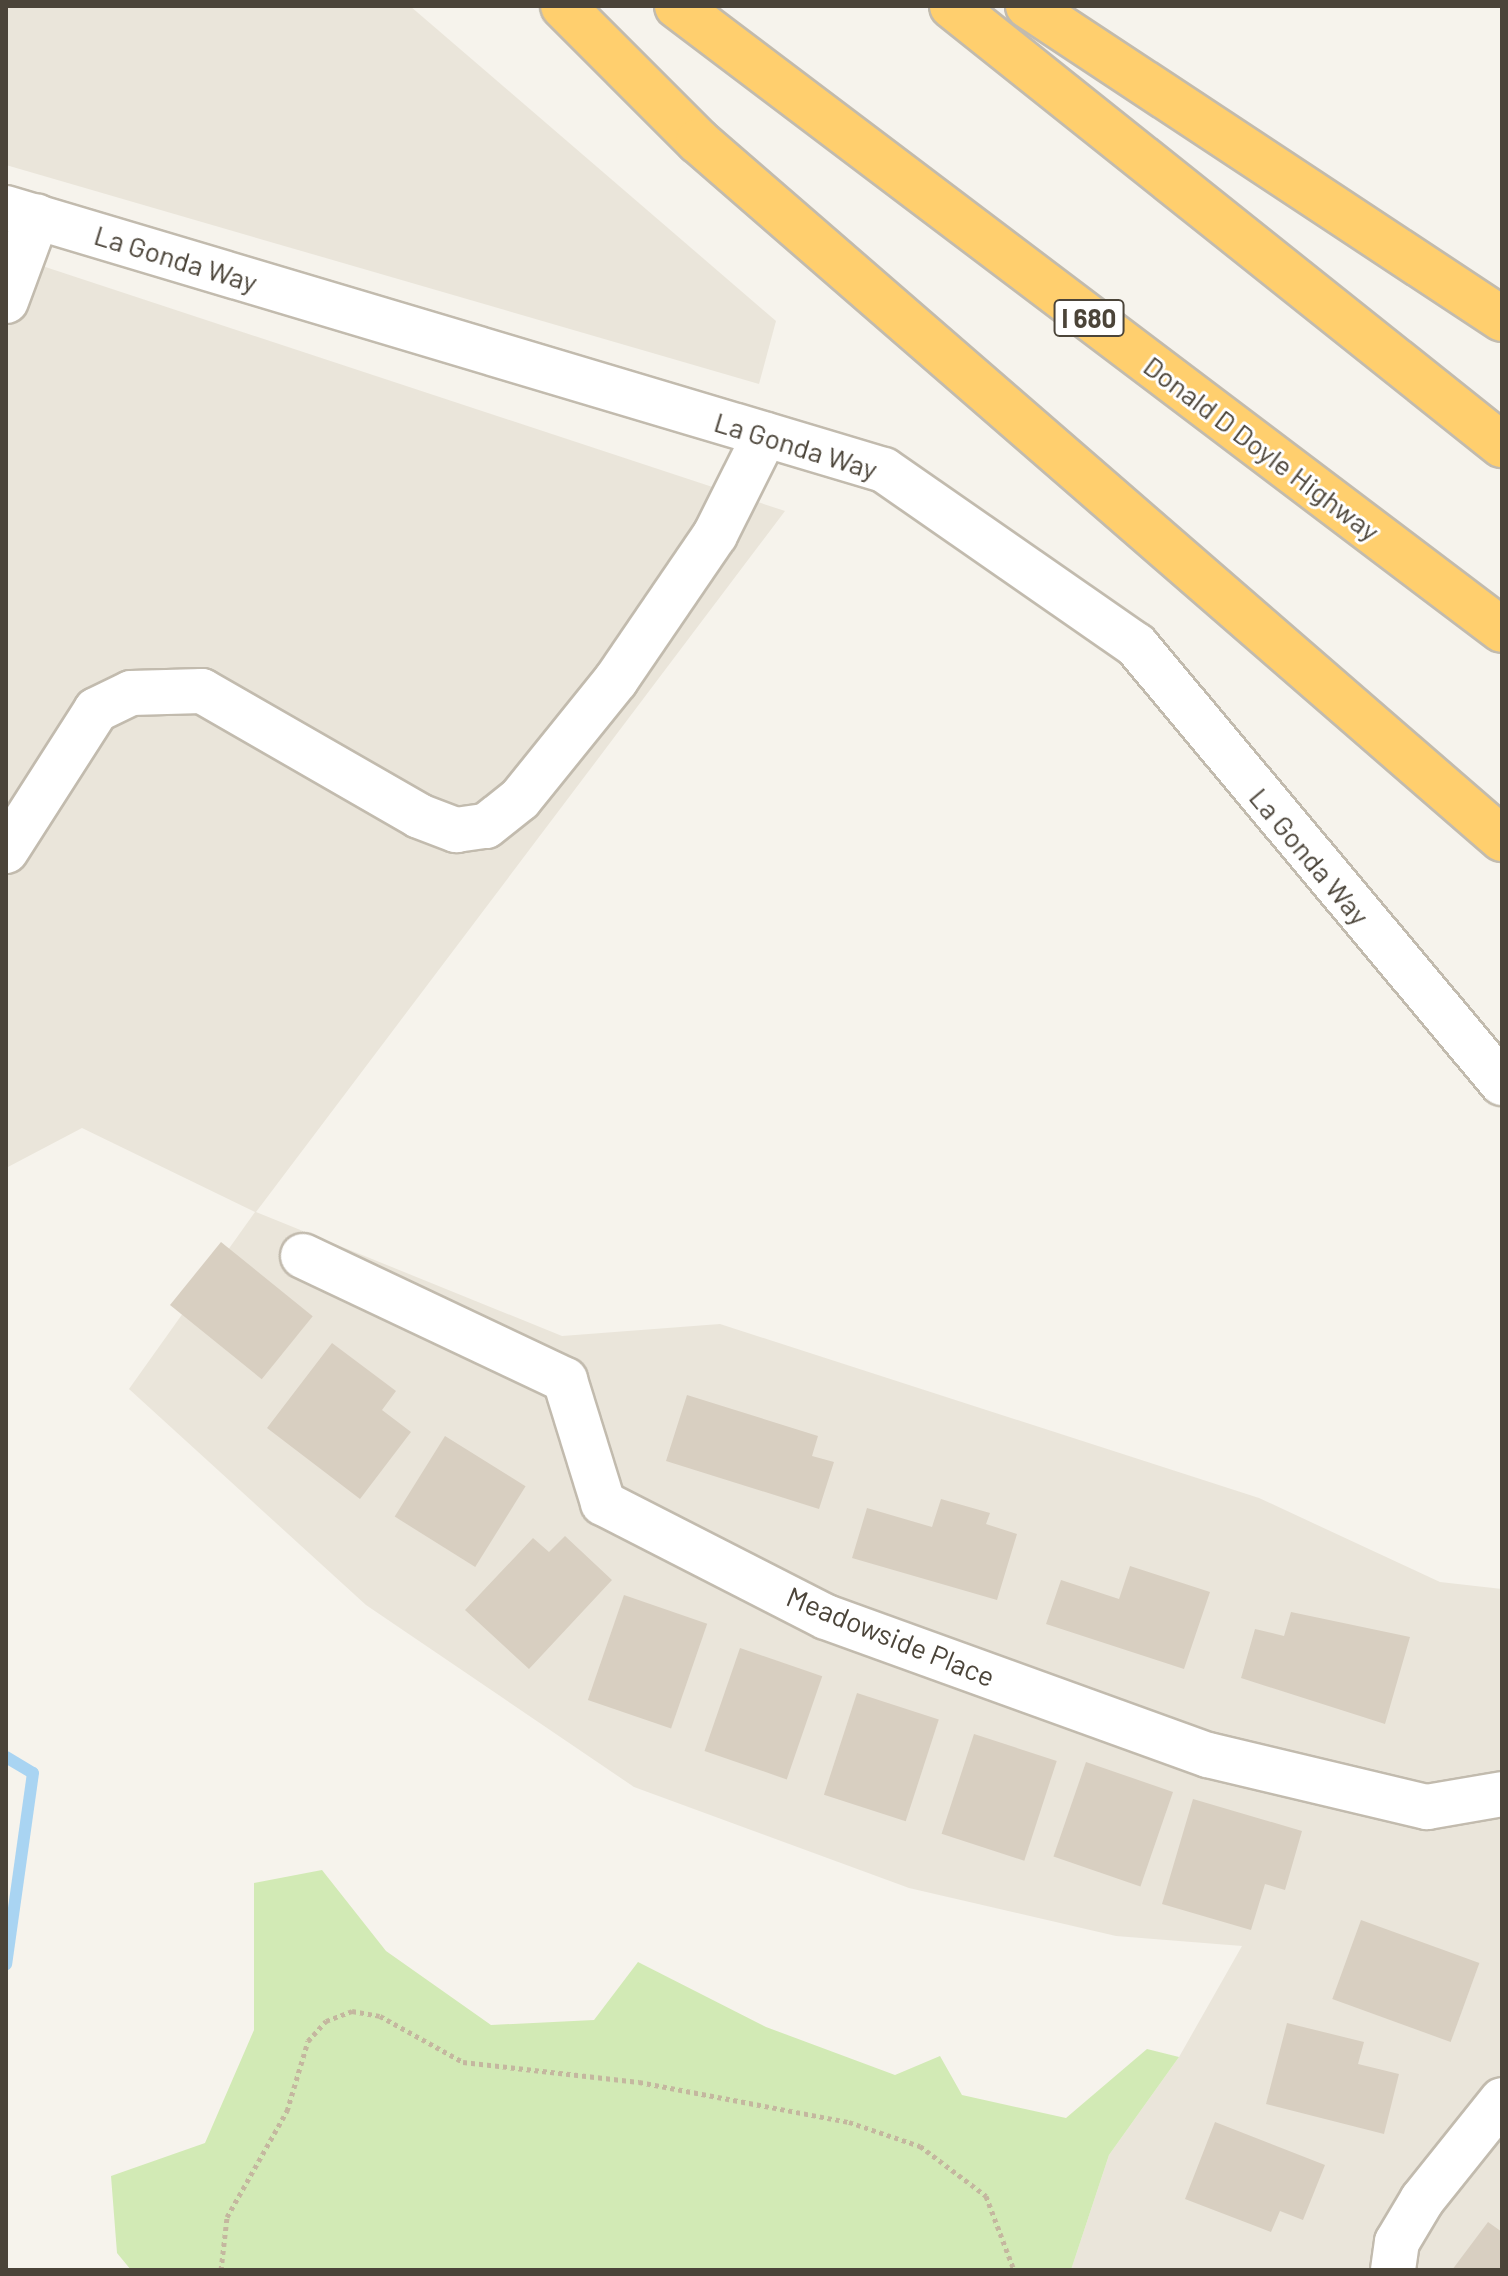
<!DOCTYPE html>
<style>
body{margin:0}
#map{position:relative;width:1508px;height:2276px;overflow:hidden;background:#f6f3ec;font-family:Barlow,sans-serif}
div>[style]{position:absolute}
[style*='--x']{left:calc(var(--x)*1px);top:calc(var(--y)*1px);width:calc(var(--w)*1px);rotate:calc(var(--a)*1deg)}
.residential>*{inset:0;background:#eae5da}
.green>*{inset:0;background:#d2eab5}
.stream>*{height:12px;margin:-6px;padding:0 6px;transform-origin:6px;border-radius:6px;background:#a9d4f2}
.building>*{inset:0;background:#d8cfc1;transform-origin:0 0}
.path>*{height:5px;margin-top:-2.5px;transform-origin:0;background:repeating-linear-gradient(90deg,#c4b79f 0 4px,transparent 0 8px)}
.roads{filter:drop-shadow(2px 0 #c2bbae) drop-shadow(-2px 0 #c2bbae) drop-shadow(0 2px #c2bbae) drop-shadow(0 -2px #c2bbae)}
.minor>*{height:44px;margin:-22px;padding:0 22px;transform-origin:22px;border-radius:22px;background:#fff}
.highway>*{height:44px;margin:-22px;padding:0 22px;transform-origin:22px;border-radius:22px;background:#ffcf6e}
span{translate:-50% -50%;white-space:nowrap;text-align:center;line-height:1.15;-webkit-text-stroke:6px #fff;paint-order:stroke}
.shield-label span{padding:2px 6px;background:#fff;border:2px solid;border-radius:6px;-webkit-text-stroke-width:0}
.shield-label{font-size:26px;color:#4b4439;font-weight:700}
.street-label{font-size:28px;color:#4b4439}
.frame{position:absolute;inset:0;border:8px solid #4b4439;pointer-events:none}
</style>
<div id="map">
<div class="residential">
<i style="clip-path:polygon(6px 6px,410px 6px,776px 321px,759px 384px,6px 165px)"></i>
<i style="clip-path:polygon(6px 254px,785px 511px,256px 1212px,562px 1336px,720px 1324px,1259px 1498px,1440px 1582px,1502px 1589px,1502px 2270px,1071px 2270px,1109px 2155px,1179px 2057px,1242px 1946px,1116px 1936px,909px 1888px,634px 1787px,366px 1605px,129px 1389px,255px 1212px,82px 1128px,6px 1168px)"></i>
</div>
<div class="green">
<i style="clip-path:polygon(322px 1870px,386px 1951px,491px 2025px,594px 2020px,638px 1962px,766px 2027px,895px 2075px,940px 2056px,962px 2095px,1066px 2118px,1147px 2049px,1179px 2057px,1109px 2155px,1071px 2270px,131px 2270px,117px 2253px,111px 2176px,205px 2143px,254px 2030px,254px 1883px)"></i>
</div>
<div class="stream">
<i style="--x:6;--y:1757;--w:31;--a:31"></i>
<i style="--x:33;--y:1773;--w:193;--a:98"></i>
</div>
<div class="building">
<i style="left:221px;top:1242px;width:118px;height:81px;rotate:39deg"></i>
<i style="clip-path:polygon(332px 1343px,396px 1391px,382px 1410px,411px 1432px,360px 1499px,267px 1428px)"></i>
<i style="clip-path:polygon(687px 1395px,818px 1436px,812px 1456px,834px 1462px,819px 1509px,666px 1461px)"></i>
<i style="left:445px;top:1436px;width:95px;height:95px;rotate:32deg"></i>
<i style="clip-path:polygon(941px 1499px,990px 1513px,986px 1524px,1017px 1534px,997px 1600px,852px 1558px,867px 1508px,932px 1527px)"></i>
<i style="clip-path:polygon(565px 1536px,612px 1580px,529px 1669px,465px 1610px,533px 1538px,549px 1552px)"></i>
<i style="clip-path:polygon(1130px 1566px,1210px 1592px,1184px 1669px,1046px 1624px,1061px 1580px,1119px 1599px)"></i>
<i style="left:624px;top:1595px;width:88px;height:111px;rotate:19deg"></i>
<i style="clip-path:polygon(1291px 1612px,1410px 1637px,1385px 1724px,1241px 1678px,1255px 1629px,1284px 1636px)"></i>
<i style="left:740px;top:1648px;width:87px;height:109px;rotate:19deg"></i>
<i style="left:857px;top:1693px;width:86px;height:107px;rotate:18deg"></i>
<i style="left:974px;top:1734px;width:87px;height:105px;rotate:18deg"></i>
<i style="left:1086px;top:1762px;width:92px;height:100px;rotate:19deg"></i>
<i style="clip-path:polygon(1193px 1799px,1302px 1831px,1285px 1890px,1265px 1884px,1251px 1930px,1162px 1904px)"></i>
<i style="left:1361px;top:1920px;width:126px;height:84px;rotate:20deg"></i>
<i style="clip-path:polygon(1287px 2023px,1364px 2042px,1358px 2064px,1399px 2074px,1384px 2134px,1266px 2104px)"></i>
<i style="clip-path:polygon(1215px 2122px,1325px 2165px,1303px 2220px,1280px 2211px,1271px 2232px,1185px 2199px)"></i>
<i style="clip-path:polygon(1488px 2222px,1502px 2232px,1502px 2270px,1452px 2270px)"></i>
</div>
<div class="path">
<i style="--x:221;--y:2270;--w:53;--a:-83.5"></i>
<i style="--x:227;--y:2217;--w:122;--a:-60.5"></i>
<i style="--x:287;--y:2111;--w:73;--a:-73.3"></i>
<i style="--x:308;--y:2041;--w:27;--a:-48"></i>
<i style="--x:326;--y:2021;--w:28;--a:-21"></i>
<i style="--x:352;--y:2011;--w:28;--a:10"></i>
<i style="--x:380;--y:2016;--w:95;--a:29"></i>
<i style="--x:463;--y:2062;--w:177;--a:6.5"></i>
<i style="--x:639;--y:2082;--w:214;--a:10.8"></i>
<i style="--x:849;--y:2122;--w:75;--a:18.7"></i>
<i style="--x:920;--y:2146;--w:83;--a:37.1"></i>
<i style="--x:986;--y:2196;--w:79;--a:69.3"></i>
</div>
<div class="roads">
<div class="minor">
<i style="--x:6;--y:208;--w:916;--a:16.62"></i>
<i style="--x:884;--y:470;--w:307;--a:34.8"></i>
<i style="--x:1136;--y:645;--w:571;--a:50.12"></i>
<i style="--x:6;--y:301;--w:90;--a:-69.7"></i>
<i style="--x:6;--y:851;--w:167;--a:-57.4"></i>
<i style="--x:96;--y:710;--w:39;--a:-26"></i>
<i style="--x:131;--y:693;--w:71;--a:-1.6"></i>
<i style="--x:202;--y:691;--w:250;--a:29.9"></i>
<i style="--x:419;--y:816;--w:40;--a:21"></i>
<i style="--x:456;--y:830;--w:30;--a:-8"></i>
<i style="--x:486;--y:826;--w:43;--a:-38.5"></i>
<i style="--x:520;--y:799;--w:153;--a:-51.1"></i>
<i style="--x:616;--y:680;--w:176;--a:-55.7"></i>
<i style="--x:715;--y:535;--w:112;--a:-63.4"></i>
<i style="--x:303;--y:1256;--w:290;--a:25.3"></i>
<i style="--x:565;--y:1380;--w:129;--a:72.8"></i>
<i style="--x:603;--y:1503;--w:250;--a:27.1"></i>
<i style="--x:826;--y:1617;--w:406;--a:19.9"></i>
<i style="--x:1208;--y:1755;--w:225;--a:13.4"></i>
<i style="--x:1427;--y:1807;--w:76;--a:-9.8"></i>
<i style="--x:1393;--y:2270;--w:28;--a:-82"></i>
<i style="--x:1397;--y:2242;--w:49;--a:-59.2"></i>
<i style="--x:1422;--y:2200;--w:128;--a:-51.3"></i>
</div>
<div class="highway">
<i style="--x:563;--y:6;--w:191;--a:45"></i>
<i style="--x:698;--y:141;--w:1065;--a:40.96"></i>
<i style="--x:677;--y:6;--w:1034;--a:37.1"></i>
<i style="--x:952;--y:6;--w:704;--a:38.6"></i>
<i style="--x:1028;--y:6;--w:568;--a:33.44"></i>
</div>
</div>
<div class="shield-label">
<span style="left:1089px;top:318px">I 680</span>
</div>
<div class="street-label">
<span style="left:176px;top:258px;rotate:17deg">La Gonda Way</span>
<span style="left:796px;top:445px;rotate:17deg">La Gonda Way</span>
<span style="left:1262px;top:448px;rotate:37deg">Donald D Doyle Highway</span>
<span style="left:1310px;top:856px;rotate:50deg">La Gonda Way</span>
<span style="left:891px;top:1636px;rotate:22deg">Meadowside Place</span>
</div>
<div class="frame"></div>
</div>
